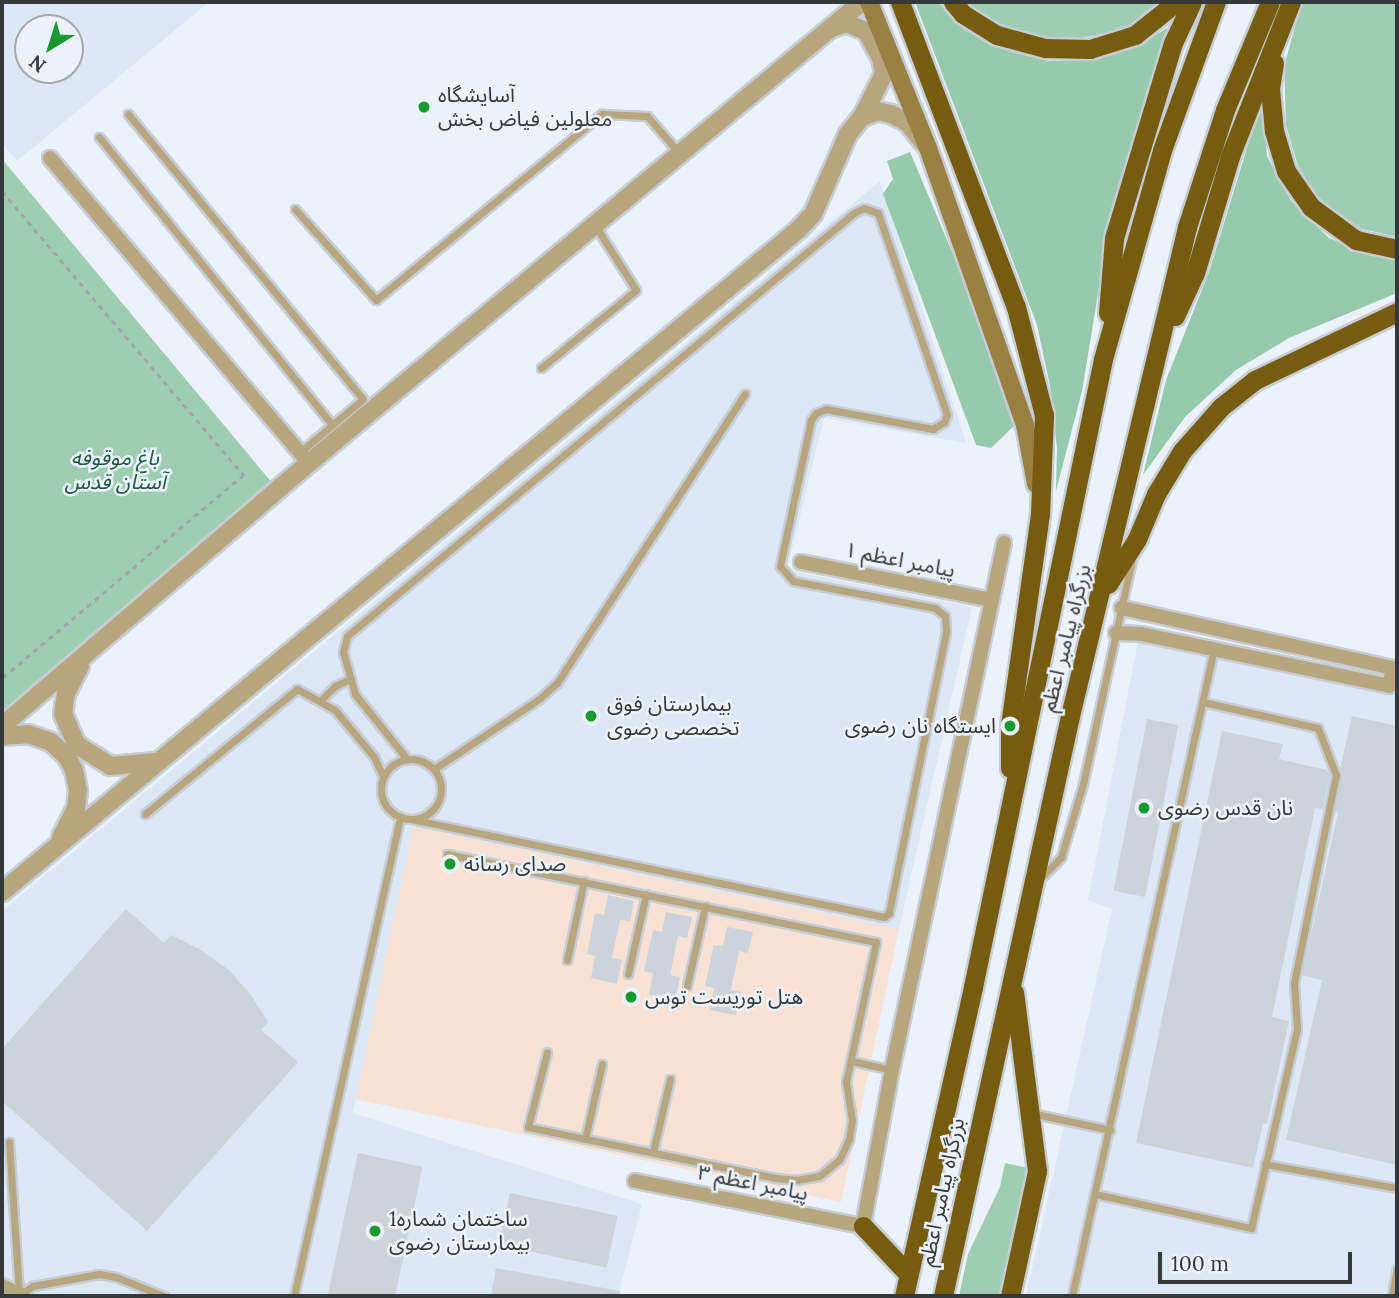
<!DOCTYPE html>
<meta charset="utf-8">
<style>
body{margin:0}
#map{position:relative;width:1399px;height:1298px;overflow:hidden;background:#ebf2fa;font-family:Lora,"Noto Sans Arabic",serif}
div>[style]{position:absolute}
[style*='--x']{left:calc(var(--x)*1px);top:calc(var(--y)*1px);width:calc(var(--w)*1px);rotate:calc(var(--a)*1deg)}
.commercial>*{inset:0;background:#f8e2d5;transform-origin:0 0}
.built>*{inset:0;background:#dce8f6}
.green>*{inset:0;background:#9fcdb3}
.forest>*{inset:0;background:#97caad}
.building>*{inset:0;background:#ccd3db;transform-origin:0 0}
.path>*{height:2.5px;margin-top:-1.25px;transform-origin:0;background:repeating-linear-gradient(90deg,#a1a6ac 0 5px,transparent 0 10px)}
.roads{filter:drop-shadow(2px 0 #c7cdd4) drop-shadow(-2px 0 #c7cdd4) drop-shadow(0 2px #c7cdd4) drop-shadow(0 -2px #c7cdd4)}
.service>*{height:7px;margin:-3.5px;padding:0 3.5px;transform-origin:3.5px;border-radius:3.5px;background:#b7a67f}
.service>.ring{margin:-3.5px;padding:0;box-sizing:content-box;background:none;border:7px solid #b7a67f;border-radius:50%}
.minor>*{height:14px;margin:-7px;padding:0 7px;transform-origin:7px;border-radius:7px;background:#b7a67f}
.tertiary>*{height:18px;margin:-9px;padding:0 9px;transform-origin:9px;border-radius:9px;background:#b7a67f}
.secondary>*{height:18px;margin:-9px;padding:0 9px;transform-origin:9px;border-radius:9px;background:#9a8143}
.trunk>*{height:19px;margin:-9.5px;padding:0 9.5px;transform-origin:9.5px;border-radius:9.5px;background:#765c0e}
.dots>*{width:19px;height:19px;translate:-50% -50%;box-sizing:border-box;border:4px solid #ebf2fa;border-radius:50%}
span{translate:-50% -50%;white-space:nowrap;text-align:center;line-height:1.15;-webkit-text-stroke:5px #ebf2fa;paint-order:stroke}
.poi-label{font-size:21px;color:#35383b}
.left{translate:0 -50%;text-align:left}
.right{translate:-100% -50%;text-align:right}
.park-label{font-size:21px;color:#1d593d;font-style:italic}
.street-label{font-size:21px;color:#35383b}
.frame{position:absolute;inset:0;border:4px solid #35383b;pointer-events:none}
.north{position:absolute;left:14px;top:14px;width:70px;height:70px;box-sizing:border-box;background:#ebf2fa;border:2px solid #a2a8ae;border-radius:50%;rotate:218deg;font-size:19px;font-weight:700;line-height:28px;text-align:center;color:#35383b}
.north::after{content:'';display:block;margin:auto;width:24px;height:32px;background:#18992d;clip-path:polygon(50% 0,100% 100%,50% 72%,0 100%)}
.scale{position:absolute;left:1158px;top:1252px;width:194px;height:32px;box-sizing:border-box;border:4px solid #35383b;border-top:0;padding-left:9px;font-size:21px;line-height:24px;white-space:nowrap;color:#35383b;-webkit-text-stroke:5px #ebf2fa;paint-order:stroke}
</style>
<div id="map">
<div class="commercial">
<i style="left:413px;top:825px;width:497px;height:280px;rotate:12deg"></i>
</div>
<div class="built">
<i style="clip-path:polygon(evenodd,2px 2px,209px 2px,17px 161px,2px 143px,2px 2px,28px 28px,70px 28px,70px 70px,28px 70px,28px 28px)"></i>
<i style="clip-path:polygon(880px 181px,966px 443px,824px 418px,787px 570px,972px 607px,899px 929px,413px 826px,353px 1113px,642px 1204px,618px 1296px,2px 1296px,2px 911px)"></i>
<i style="clip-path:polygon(1139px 636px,1397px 693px,1397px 1296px,1026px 1296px,1112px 909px,1088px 900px)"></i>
</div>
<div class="green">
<i style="clip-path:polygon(966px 2px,1164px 2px,1120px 31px,1076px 39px,1035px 37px,995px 22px)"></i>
<i style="clip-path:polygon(1302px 2px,1397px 2px,1397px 237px,1358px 228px,1317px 197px,1298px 166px,1286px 126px,1284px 66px)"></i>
<i style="clip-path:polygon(2px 159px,273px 484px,2px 713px)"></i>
<i style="clip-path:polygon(1005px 1163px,1028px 1168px,1001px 1296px,959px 1296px,968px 1254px,1000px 1187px)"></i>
</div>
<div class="forest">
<i style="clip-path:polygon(915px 2px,938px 2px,973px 34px,1012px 52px,1049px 61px,1089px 61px,1136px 47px,1172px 25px,1155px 64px,1111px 215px,1082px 391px,1056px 491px,1057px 448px,1050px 386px,1037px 325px)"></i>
<i style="clip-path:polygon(1262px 99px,1267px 156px,1291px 201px,1329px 238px,1375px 256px,1397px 259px,1397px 293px,1289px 338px,1236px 370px,1185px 417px,1143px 475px,1166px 380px,1209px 272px)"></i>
<i style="clip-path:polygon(910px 152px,966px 285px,1017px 423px,991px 448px,976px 445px,883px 194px,893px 179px,887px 161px)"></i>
</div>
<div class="building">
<i style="clip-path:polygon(1352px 716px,1397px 726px,1397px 1165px,1286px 1140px,1322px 980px,1302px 975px,1338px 813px,1335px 812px,1342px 776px,1340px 769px)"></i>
<i style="left:1147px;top:719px;width:32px;height:175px;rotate:11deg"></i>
<i style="clip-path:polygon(1222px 731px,1283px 744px,1279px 759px,1327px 770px,1330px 776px,1323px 809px,1315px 808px,1272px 1017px,1289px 1021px,1267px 1124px,1263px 1124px,1253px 1168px,1136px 1143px)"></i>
<i style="clip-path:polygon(608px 895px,634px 901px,630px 921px,620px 920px,612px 958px,622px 960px,617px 984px,591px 978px,595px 956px,587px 954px,595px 913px,604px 915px)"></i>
<i style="clip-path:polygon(126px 909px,164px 943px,171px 935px,201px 950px,229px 970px,251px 995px,268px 1022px,261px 1030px,298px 1062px,147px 1231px,2px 1101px,2px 1049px)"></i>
<i style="clip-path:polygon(666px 912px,692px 917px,687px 938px,678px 936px,670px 975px,680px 977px,675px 1000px,649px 995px,653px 973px,644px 971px,653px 930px,662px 932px)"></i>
<i style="clip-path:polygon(727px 927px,753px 932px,748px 953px,739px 951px,731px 990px,741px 992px,736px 1015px,710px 1010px,714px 988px,705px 986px,714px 945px,723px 946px)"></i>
<i style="left:358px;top:1153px;width:66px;height:146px;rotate:12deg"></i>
<i style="left:510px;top:1193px;width:110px;height:53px;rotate:12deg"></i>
<i style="clip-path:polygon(496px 1268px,620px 1291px,620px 1296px,491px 1296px)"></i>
</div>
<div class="path">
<i style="--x:2;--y:191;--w:373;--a:49.6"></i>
<i style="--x:244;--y:475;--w:317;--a:139.9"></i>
</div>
<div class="roads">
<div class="service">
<i style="--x:128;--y:114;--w:369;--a:50.5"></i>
<i style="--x:363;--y:399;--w:82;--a:139.9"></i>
<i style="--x:99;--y:137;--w:370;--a:51"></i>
<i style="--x:295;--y:209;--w:122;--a:48.3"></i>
<i style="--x:376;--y:300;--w:293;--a:-39.5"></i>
<i style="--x:602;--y:114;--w:45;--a:2.5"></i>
<i style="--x:647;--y:116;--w:50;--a:49"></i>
<i style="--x:541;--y:368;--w:123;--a:-39.4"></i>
<i style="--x:636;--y:290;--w:75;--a:-122.4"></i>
<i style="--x:321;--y:700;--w:20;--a:-45"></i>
<i style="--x:335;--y:686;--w:17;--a:-25"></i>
<i style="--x:407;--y:759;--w:83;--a:-128.7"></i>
<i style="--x:355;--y:694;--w:44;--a:-105.9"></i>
<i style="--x:343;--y:652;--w:16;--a:-76"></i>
<i style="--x:347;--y:636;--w:660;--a:-39.84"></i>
<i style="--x:854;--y:213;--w:11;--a:-27"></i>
<i style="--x:864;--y:208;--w:15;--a:20"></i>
<i style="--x:878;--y:213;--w:213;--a:71.1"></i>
<i style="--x:947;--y:415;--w:8;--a:113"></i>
<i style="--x:944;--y:422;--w:13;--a:148"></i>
<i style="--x:933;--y:429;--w:109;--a:-169.4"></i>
<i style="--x:826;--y:409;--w:11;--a:158"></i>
<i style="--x:816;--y:413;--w:9;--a:126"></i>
<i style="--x:811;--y:420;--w:149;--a:102"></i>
<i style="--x:780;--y:566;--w:20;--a:49"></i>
<i style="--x:793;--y:581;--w:145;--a:10.8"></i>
<i style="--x:935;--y:608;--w:13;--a:39"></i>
<i style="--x:945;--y:616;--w:16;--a:86"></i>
<i style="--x:946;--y:632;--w:287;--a:101.5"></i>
<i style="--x:889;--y:913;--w:6;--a:141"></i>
<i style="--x:884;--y:917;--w:484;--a:-168.3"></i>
<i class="ring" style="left:381px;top:759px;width:53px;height:53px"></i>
<i style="--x:434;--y:769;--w:126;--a:-33.7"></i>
<i style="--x:539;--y:699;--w:24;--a:-42"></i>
<i style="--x:557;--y:683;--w:345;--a:-57"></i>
<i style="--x:145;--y:814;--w:197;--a:-39.4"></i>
<i style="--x:297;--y:689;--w:43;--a:28.9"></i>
<i style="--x:335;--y:710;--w:61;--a:50.3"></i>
<i style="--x:374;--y:757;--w:21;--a:65"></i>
<i style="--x:447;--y:854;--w:438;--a:11.6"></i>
<i style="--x:876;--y:942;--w:143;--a:102.1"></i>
<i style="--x:846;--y:1082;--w:38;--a:81"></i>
<i style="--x:852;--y:1120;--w:19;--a:99"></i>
<i style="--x:849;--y:1139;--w:23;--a:115"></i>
<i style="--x:839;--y:1160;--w:26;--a:141"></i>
<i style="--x:819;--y:1176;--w:23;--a:170"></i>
<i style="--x:796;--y:1180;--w:20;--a:-174"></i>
<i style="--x:776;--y:1178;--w:253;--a:-168.4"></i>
<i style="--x:528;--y:1127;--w:77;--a:-75.8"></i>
<i style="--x:1039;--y:880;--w:32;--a:-46"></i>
<i style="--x:1061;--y:857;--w:76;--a:-73.2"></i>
<i style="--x:1083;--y:784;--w:229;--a:-77.7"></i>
<i style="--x:567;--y:960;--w:81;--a:-77.9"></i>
<i style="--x:628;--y:974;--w:82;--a:-77.3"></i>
<i style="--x:687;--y:986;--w:82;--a:-77.3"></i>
<i style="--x:852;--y:1061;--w:41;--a:12.7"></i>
<i style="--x:1031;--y:1113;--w:81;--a:12.1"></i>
<i style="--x:585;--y:1139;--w:77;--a:-77.2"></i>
<i style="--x:9;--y:1142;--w:151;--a:86.2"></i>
<i style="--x:653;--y:1152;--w:75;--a:-76.9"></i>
<i style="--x:1265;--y:1164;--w:134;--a:10.3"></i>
<i style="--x:1095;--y:1194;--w:160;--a:12.3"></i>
<i style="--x:1251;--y:1228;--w:204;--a:-77"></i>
<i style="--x:1297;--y:1029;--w:46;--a:-93.7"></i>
<i style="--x:1294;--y:983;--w:212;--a:-78.6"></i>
<i style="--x:1336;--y:775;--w:50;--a:-111"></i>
<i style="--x:1318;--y:728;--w:118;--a:-167.3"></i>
<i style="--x:18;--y:1296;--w:18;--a:-34"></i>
<i style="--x:33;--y:1286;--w:67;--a:-10.3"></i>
<i style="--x:99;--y:1274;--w:17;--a:10"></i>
<i style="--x:116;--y:1277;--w:52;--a:21.6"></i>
<i style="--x:294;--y:1296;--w:491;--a:-77.5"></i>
<i style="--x:1072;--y:1296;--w:658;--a:-77.63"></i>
<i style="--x:1392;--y:1296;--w:27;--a:-80"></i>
</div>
<div class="minor">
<i style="--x:50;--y:158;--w:400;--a:49.7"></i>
<i style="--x:801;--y:562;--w:195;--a:11.3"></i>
<i style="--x:1116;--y:633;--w:25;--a:2"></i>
<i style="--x:1141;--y:634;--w:253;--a:11.8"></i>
<i style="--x:1389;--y:686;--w:18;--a:-77"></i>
<i style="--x:1393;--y:668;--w:278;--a:-167.5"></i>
<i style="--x:635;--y:1181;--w:232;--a:11.2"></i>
<i style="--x:863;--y:1226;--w:159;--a:-79.5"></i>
<i style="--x:892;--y:1070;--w:539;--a:-78"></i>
<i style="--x:2;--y:1286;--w:19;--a:25"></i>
</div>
<div class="tertiary">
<i style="--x:832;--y:28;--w:15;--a:-20"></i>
<i style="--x:846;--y:23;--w:22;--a:22"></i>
<i style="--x:866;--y:31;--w:31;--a:61"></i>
<i style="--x:881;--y:58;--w:16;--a:79"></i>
<i style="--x:884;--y:74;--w:48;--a:117.1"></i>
<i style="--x:80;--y:666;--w:30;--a:117"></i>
<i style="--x:66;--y:693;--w:21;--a:98"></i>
<i style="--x:63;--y:714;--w:34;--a:66"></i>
<i style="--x:77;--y:745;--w:39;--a:32"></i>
<i style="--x:110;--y:766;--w:46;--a:-5"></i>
<i style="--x:2;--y:726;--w:404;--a:-40.6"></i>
<i style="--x:309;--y:463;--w:720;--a:-39.82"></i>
<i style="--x:2;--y:736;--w:26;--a:-4"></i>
<i style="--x:28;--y:734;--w:24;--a:19"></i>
<i style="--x:51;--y:742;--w:22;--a:43"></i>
<i style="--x:67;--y:757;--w:15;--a:62"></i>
<i style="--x:74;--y:770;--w:20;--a:79"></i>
<i style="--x:78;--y:790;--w:18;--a:96"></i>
<i style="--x:76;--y:808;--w:33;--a:117"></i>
<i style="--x:2;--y:892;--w:1035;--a:-39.75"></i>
<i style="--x:798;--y:230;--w:22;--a:-47"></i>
<i style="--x:813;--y:214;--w:87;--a:-66.4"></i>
<i style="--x:848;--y:134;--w:22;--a:-51"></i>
<i style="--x:862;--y:117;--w:17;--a:-21"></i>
<i style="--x:878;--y:111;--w:13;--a:13"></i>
<i style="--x:891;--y:114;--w:18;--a:27"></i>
<i style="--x:907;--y:122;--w:27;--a:51"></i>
</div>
<div class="secondary">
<i style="--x:869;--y:2;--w:157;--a:68"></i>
<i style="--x:928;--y:148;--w:293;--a:70.7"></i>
<i style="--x:1025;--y:425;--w:60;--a:79.4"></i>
</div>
<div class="trunk">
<i style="--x:900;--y:2;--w:326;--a:69.2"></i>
<i style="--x:1016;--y:307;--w:112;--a:75.5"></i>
<i style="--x:1044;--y:415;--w:99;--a:92.3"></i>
<i style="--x:1040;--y:514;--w:214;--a:98.1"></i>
<i style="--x:1010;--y:726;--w:42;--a:90"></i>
<i style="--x:953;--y:2;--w:16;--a:50"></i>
<i style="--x:963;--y:14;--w:40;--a:32"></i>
<i style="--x:997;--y:35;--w:50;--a:15.2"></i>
<i style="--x:1045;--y:48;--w:45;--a:1.3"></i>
<i style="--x:1090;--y:49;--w:47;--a:-17.3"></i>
<i style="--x:1135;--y:35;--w:53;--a:-38.8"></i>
<i style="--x:1274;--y:63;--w:26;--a:99"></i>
<i style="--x:1270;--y:89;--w:42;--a:84.6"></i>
<i style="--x:1274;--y:131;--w:42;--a:73.3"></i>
<i style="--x:1286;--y:171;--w:44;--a:55.2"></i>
<i style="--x:1311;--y:207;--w:56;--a:36.3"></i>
<i style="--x:1356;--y:240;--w:42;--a:12.4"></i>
<i style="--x:1108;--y:313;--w:75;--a:-85.4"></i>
<i style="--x:1114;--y:238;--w:204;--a:-73.2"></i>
<i style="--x:1173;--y:43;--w:45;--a:-65.1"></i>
<i style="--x:1175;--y:316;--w:47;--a:-65.1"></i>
<i style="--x:1195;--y:273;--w:122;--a:-73.3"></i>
<i style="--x:1230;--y:156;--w:166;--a:-68.4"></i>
<i style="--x:1108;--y:584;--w:54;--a:-57.2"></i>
<i style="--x:1137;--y:539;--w:49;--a:-67.1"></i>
<i style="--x:1156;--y:494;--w:50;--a:-58.8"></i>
<i style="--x:1182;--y:451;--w:59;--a:-48.4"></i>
<i style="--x:1221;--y:407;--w:43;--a:-38.5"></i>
<i style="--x:1255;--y:380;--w:157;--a:-25.6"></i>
<i style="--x:863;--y:1226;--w:66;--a:46.8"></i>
<i style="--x:904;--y:1296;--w:317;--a:-77.4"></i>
<i style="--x:973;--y:987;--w:641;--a:-78.3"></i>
<i style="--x:1103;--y:359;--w:217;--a:-74.2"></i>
<i style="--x:1162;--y:150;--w:158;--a:-70"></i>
<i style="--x:943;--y:1296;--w:594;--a:-77.65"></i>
<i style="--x:1070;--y:716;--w:503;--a:-76.54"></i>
<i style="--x:1187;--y:227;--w:123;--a:-72"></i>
<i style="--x:1225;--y:110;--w:117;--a:-67.4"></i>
<i style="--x:1010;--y:1296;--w:128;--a:-77.8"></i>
<i style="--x:1037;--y:1171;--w:180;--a:-97.3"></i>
</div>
</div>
<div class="dots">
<i style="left:424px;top:107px;background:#18992d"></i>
<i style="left:591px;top:716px;background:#18992d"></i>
<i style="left:1010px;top:726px;background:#18992d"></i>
<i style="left:1144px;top:808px;background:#18992d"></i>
<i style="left:450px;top:864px;background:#18992d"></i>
<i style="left:631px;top:997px;background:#18992d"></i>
<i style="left:375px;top:1231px;background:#18992d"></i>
</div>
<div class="poi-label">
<span class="left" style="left:438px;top:107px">آسایشگاه<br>معلولین فیاض بخش</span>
<span class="left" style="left:607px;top:716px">بیمارستان فوق<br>تخصصی رضوی</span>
<span class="right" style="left:996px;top:726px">ایستگاه نان رضوی</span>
<span class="left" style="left:1158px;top:808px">نان قدس رضوی</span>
<span class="left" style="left:464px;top:864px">صدای رسانه</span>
<span class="left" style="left:645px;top:997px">هتل توریست توس</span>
<span class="left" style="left:389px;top:1231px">ساختمان شماره1<br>بیمارستان رضوی</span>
</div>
<div class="park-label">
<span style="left:115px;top:470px">باغ موقوفه<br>آستان قدس</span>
</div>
<div class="street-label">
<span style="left:900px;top:560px;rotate:11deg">پیامبر اعظم ۱</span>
<span style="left:1066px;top:638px;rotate:-76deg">بزرگراه پیامبر اعظم</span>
<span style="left:753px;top:1183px;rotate:11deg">پیامبر اعظم ۳</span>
<span style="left:942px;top:1192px;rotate:-78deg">بزرگراه پیامبر اعظم</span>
</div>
<div class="frame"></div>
<div class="north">N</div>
<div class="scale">100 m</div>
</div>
